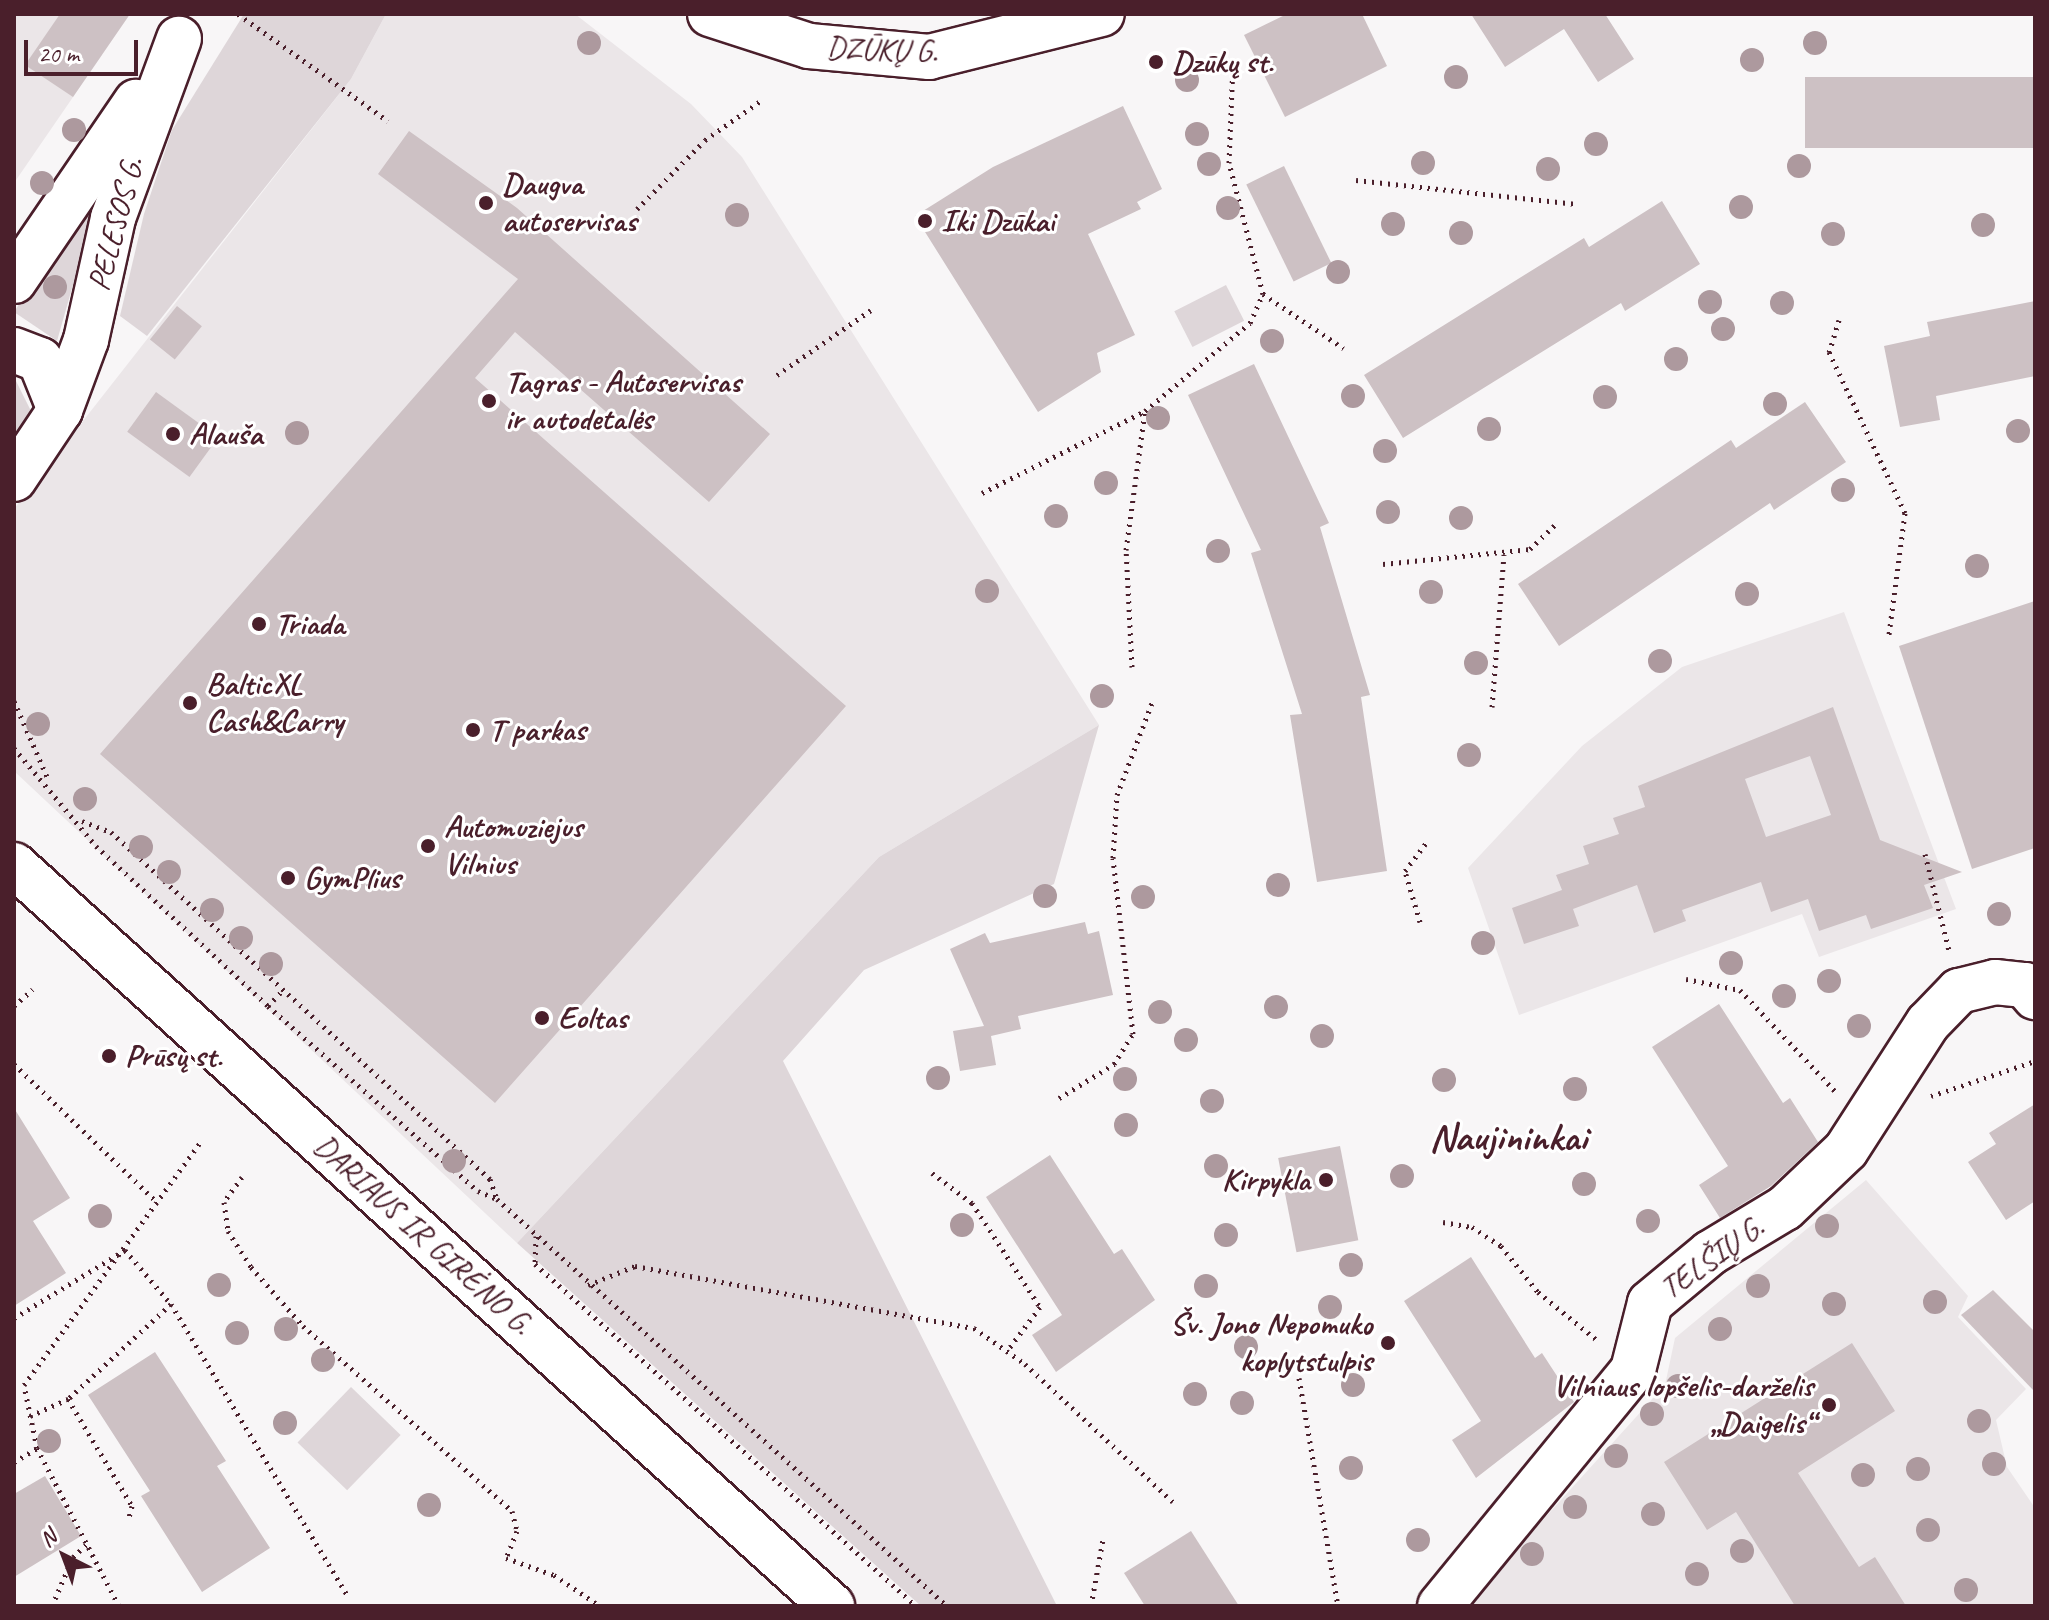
<!DOCTYPE html>
<meta charset="utf-8">
<style>
body{margin:0}
#map{position:relative;width:2049px;height:1620px;overflow:hidden;background:#f8f6f7;font-family:Caveat,sans-serif}
div>[style]{position:absolute}
[style*='--x']{left:calc(var(--x)*1px);top:calc(var(--y)*1px);width:calc(var(--w)*1px);rotate:calc(var(--a)*1deg)}
.built>*{inset:0;background:#ebe6e8}
.green>*{inset:0;background:#ded6d9;transform-origin:0 0}
.building>*{inset:0;background:#cdc1c4;transform-origin:0 0}
.path>*{height:5px;margin-top:-2.5px;transform-origin:0;background:repeating-linear-gradient(90deg,#4a1f2b 0 2px,transparent 0 8px)}
.roads{filter:drop-shadow(2px 0 #4a1f2b) drop-shadow(-2px 0 #4a1f2b) drop-shadow(0 2px #4a1f2b) drop-shadow(0 -2px #4a1f2b)}
.minor>*{height:44px;margin:-22px;padding:0 22px;transform-origin:22px;border-radius:22px;background:#fff}
.major>*{height:44px;margin:-22px;padding:0 22px;transform-origin:22px;border-radius:22px;background:#fff}
.trees>*{width:24px;height:24px;margin:-12px;border-radius:50%;background:#ad999e}
.dots>*{width:22px;height:22px;translate:-50% -50%;box-sizing:border-box;border:4px solid #fff;border-radius:50%}
span{translate:-50% -50%;white-space:nowrap;text-align:center;line-height:1.15;-webkit-text-stroke:6px #fff;paint-order:stroke}
.street-label{font-size:32px;color:#4a1f2b}
.poi-label{font-size:32px;color:#4a1f2b;font-weight:700}
.left{translate:0 -50%;text-align:left}
.right{translate:-100% -50%;text-align:right}
.district-label{font-size:40px;color:#4a1f2b;font-weight:700}
.frame{position:absolute;inset:0;border:16px solid #4a1f2b;pointer-events:none}
.north{position:absolute;left:24px;top:1516px;width:80px;height:80px;-webkit-text-stroke:6px #fff;paint-order:stroke;rotate:318deg;font-size:22px;font-weight:700;line-height:32px;text-align:center;color:#4a1f2b}
.north::after{content:'';display:block;margin:auto;width:28px;height:36px;background:#4a1f2b;clip-path:polygon(50% 0,100% 100%,50% 72%,0 100%)}
.scale{position:absolute;left:24px;top:40px;width:114px;height:36px;box-sizing:border-box;border:4px solid #4a1f2b;border-top:0;padding-left:10px;font-size:24px;line-height:28px;white-space:nowrap;color:#4a1f2b;-webkit-text-stroke:6px #fff;paint-order:stroke}
</style>
<div id="map">
<div class="built">
<i style="clip-path:polygon(14px 14px,130px 14px,14px 183px)"></i>
<i style="clip-path:polygon(386px 14px,575px 14px,691px 104px,742px 157px,1099px 725px,879px 857px,517px 1243px,14px 771px,14px 509px,351px 79px)"></i>
<i style="clip-path:polygon(1844px 612px,1956px 909px,1819px 957px,1802px 914px,1519px 1015px,1468px 868px,1582px 746px,1682px 667px)"></i>
<i style="clip-path:polygon(1866px 1180px,1968px 1296px,1958px 1317px,2026px 1389px,1996px 1420px,2007px 1467px,2035px 1508px,2035px 1606px,1465px 1606px,1665px 1385px,1675px 1338px)"></i>
</div>
<div class="green">
<i style="clip-path:polygon(244px 14px,386px 14px,351px 79px,147px 336px,120px 316px,144px 214px,172px 130px)"></i>
<i style="clip-path:polygon(95px 188px,100px 190px,57px 341px,14px 312px)"></i>
<i style="left:1226px;top:285px;width:40px;height:58px;rotate:63deg"></i>
<i style="clip-path:polygon(14px 377px,31px 411px,14px 438px)"></i>
<i style="clip-path:polygon(1099px 725px,1054px 884px,864px 970px,783px 1061px,1057px 1606px,921px 1606px,517px 1243px,879px 857px)"></i>
<i style="left:351px;top:1387px;width:69px;height:77px;rotate:44deg"></i>
</div>
<div class="building">
<i style="clip-path:polygon(60px 14px,130px 14px,73px 97px,25px 65px)"></i>
<i style="clip-path:polygon(1287px 14px,1362px 14px,1387px 66px,1285px 117px,1244px 35px)"></i>
<i style="clip-path:polygon(1471px 14px,1605px 14px,1634px 59px,1598px 82px,1564px 29px,1505px 67px)"></i>
<i style="left:2035px;top:77px;width:71px;height:230px;rotate:90deg"></i>
<i style="clip-path:polygon(1123px 106px,1162px 189px,1137px 202px,1141px 209px,1088px 234px,1135px 335px,1097px 353px,1101px 372px,1038px 412px,915px 216px,993px 167px)"></i>
<i style="clip-path:polygon(409px 131px,517px 208px,770px 434px,709px 502px,515px 332px,475px 378px,846px 706px,495px 1103px,100px 754px,518px 279px,378px 174px)"></i>
<i style="left:1284px;top:166px;width:108px;height:42px;rotate:64deg"></i>
<i style="clip-path:polygon(1662px 201px,1700px 264px,1625px 311px,1621px 303px,1403px 438px,1364px 375px,1584px 238px,1589px 247px)"></i>
<i style="clip-path:polygon(2035px 301px,2035px 376px,1936px 396px,1940px 420px,1900px 427px,1884px 346px,1930px 336px,1927px 322px)"></i>
<i style="left:177px;top:306px;width:32px;height:43px;rotate:39deg"></i>
<i style="clip-path:polygon(1254px 364px,1329px 523px,1320px 527px,1370px 695px,1361px 697px,1387px 871px,1317px 882px,1290px 715px,1302px 714px,1251px 553px,1261px 550px,1188px 395px)"></i>
<i style="left:156px;top:392px;width:77px;height:49px;rotate:36deg"></i>
<i style="clip-path:polygon(1805px 402px,1846px 462px,1774px 510px,1770px 503px,1559px 646px,1518px 584px,1731px 440px,1736px 448px)"></i>
<i style="clip-path:polygon(2035px 601px,2035px 848px,1972px 869px,1899px 646px)"></i>
<i style="clip-path:polygon(evenodd,1833px 707px,1880px 840px,1962px 872px,1924px 885px,1933px 908px,1871px 929px,1866px 915px,1819px 931px,1808px 899px,1771px 912px,1761px 882px,1682px 910px,1686px 921px,1654px 933px,1637px 885px,1573px 909px,1579px 926px,1524px 944px,1512px 908px,1562px 890px,1556px 875px,1589px 864px,1583px 846px,1619px 834px,1613px 818px,1645px 807px,1638px 786px,1833px 707px,1810px 756px,1831px 815px,1766px 837px,1745px 779px,1810px 756px)"></i>
<i style="clip-path:polygon(1085px 922px,1088px 934px,1099px 931px,1113px 995px,1018px 1016px,1021px 1029px,991px 1036px,996px 1065px,960px 1071px,953px 1031px,984px 1026px,950px 949px,985px 933px,990px 943px)"></i>
<i style="clip-path:polygon(1719px 1004px,1783px 1103px,1790px 1098px,1818px 1142px,1771px 1186px,1720px 1218px,1699px 1185px,1728px 1166px,1652px 1047px)"></i>
<i style="clip-path:polygon(2035px 1104px,2035px 1201px,2006px 1220px,1968px 1162px,1996px 1144px,1989px 1133px)"></i>
<i style="clip-path:polygon(14px 1108px,70px 1198px,33px 1221px,66px 1273px,14px 1306px)"></i>
<i style="left:1340px;top:1146px;width:96px;height:63px;rotate:79deg"></i>
<i style="clip-path:polygon(1050px 1155px,1114px 1254px,1122px 1249px,1155px 1300px,1056px 1372px,1032px 1335px,1062px 1315px,986px 1197px)"></i>
<i style="clip-path:polygon(1471px 1257px,1535px 1358px,1542px 1353px,1574px 1402px,1476px 1478px,1452px 1440px,1481px 1421px,1404px 1301px)"></i>
<i style="clip-path:polygon(1993px 1290px,2035px 1332px,2035px 1392px,1961px 1315px)"></i>
<i style="clip-path:polygon(1852px 1343px,1895px 1411px,1798px 1473px,1859px 1567px,1875px 1557px,1906px 1606px,1795px 1606px,1736px 1512px,1707px 1530px,1664px 1462px)"></i>
<i style="clip-path:polygon(155px 1352px,226px 1461px,217px 1466px,270px 1548px,202px 1592px,141px 1496px,150px 1491px,88px 1395px)"></i>
<i style="clip-path:polygon(45px 1476px,81px 1536px,14px 1577px,14px 1494px)"></i>
<i style="clip-path:polygon(1191px 1531px,1239px 1606px,1145px 1606px,1124px 1573px)"></i>
</div>
<div class="path">
<i style="--x:238;--y:14;--w:184;--a:35.5"></i>
<i style="--x:1356;--y:180;--w:222;--a:6.2"></i>
<i style="--x:637;--y:209;--w:97;--a:-45.4"></i>
<i style="--x:705;--y:140;--w:70;--a:-35.1"></i>
<i style="--x:1263;--y:294;--w:97;--a:34"></i>
<i style="--x:1839;--y:320;--w:34;--a:107"></i>
<i style="--x:1829;--y:352;--w:178;--a:64.7"></i>
<i style="--x:1905;--y:513;--w:123;--a:97.5"></i>
<i style="--x:777;--y:375;--w:114;--a:-34.7"></i>
<i style="--x:982;--y:493;--w:182;--a:-26.7"></i>
<i style="--x:1145;--y:411;--w:137;--a:-40"></i>
<i style="--x:1250;--y:323;--w:32;--a:-66"></i>
<i style="--x:1263;--y:294;--w:135;--a:-104.5"></i>
<i style="--x:1229;--y:163;--w:101;--a:-87.7"></i>
<i style="--x:1383;--y:564;--w:148;--a:-5.8"></i>
<i style="--x:1530;--y:549;--w:37;--a:-44"></i>
<i style="--x:1132;--y:667;--w:117;--a:-92.9"></i>
<i style="--x:1126;--y:550;--w:140;--a:-82.2"></i>
<i style="--x:14;--y:701;--w:87;--a:66.4"></i>
<i style="--x:1492;--y:707;--w:153;--a:-85.5"></i>
<i style="--x:14;--y:748;--w:128;--a:50.1"></i>
<i style="--x:96;--y:846;--w:235;--a:42.9"></i>
<i style="--x:268;--y:1006;--w:280;--a:41.4"></i>
<i style="--x:478;--y:1191;--w:21;--a:23"></i>
<i style="--x:497;--y:1199;--w:607;--a:42.13"></i>
<i style="--x:82;--y:821;--w:31;--a:21"></i>
<i style="--x:111;--y:832;--w:514;--a:42.48"></i>
<i style="--x:490;--y:1179;--w:21;--a:71"></i>
<i style="--x:1925;--y:854;--w:99;--a:76"></i>
<i style="--x:1420;--y:922;--w:53;--a:-106.4"></i>
<i style="--x:1405;--y:871;--w:36;--a:-53"></i>
<i style="--x:1686;--y:979;--w:55;--a:11.5"></i>
<i style="--x:1740;--y:990;--w:139;--a:46.8"></i>
<i style="--x:14;--y:1006;--w:25;--a:-42"></i>
<i style="--x:268;--y:1006;--w:19;--a:-47"></i>
<i style="--x:14;--y:1064;--w:200;--a:44"></i>
<i style="--x:1931;--y:1096;--w:110;--a:-18.6"></i>
<i style="--x:1059;--y:1098;--w:65;--a:-31.7"></i>
<i style="--x:1114;--y:1064;--w:36;--a:-58"></i>
<i style="--x:1133;--y:1034;--w:177;--a:-96.5"></i>
<i style="--x:1113;--y:858;--w:63;--a:-86.4"></i>
<i style="--x:1117;--y:795;--w:102;--a:-69.2"></i>
<i style="--x:932;--y:1173;--w:50;--a:36.9"></i>
<i style="--x:972;--y:1203;--w:124;--a:56.8"></i>
<i style="--x:1040;--y:1307;--w:55;--a:126.9"></i>
<i style="--x:242;--y:1177;--w:31;--a:126"></i>
<i style="--x:224;--y:1202;--w:29;--a:82"></i>
<i style="--x:228;--y:1231;--w:43;--a:57.4"></i>
<i style="--x:251;--y:1267;--w:79;--a:48.6"></i>
<i style="--x:303;--y:1326;--w:279;--a:41.5"></i>
<i style="--x:512;--y:1511;--w:21;--a:76"></i>
<i style="--x:517;--y:1531;--w:29;--a:112"></i>
<i style="--x:506;--y:1558;--w:51;--a:19.5"></i>
<i style="--x:554;--y:1575;--w:55;--a:34"></i>
<i style="--x:1443;--y:1222;--w:29;--a:10"></i>
<i style="--x:1472;--y:1227;--w:35;--a:33"></i>
<i style="--x:1501;--y:1246;--w:59;--a:51.2"></i>
<i style="--x:1538;--y:1292;--w:77;--a:39.2"></i>
<i style="--x:536;--y:1236;--w:28;--a:92"></i>
<i style="--x:535;--y:1264;--w:512;--a:41.91"></i>
<i style="--x:588;--y:1285;--w:51;--a:-22"></i>
<i style="--x:635;--y:1266;--w:345;--a:10.4"></i>
<i style="--x:974;--y:1328;--w:62;--a:35.2"></i>
<i style="--x:1025;--y:1364;--w:202;--a:43"></i>
<i style="--x:171;--y:1304;--w:341;--a:58.8"></i>
<i style="--x:14;--y:1318;--w:130;--a:-31.5"></i>
<i style="--x:125;--y:1250;--w:71;--a:49.6"></i>
<i style="--x:171;--y:1304;--w:140;--a:137.3"></i>
<i style="--x:1299;--y:1378;--w:231;--a:80.3"></i>
<i style="--x:30;--y:1416;--w:42;--a:-24.1"></i>
<i style="--x:68;--y:1399;--w:125;--a:59.1"></i>
<i style="--x:132;--y:1506;--w:11;--a:105"></i>
<i style="--x:37;--y:1448;--w:178;--a:62.6"></i>
<i style="--x:14;--y:1462;--w:27;--a:-31"></i>
<i style="--x:37;--y:1448;--w:64;--a:-101.7"></i>
<i style="--x:24;--y:1385;--w:303;--a:-54"></i>
<i style="--x:52;--y:1606;--w:53;--a:-66.8"></i>
<i style="--x:73;--y:1557;--w:22;--a:-43"></i>
<i style="--x:1091;--y:1606;--w:68;--a:-79.8"></i>
</div>
<div class="roads">
<div class="minor">
<i style="--x:710;--y:14;--w:104;--a:17.9"></i>
<i style="--x:809;--y:46;--w:121;--a:5.2"></i>
<i style="--x:929;--y:57;--w:178;--a:-14"></i>
<i style="--x:14;--y:281;--w:217;--a:-55.7"></i>
<i style="--x:14;--y:350;--w:28;--a:21"></i>
<i style="--x:40;--y:360;--w:54;--a:68.2"></i>
<i style="--x:14;--y:479;--w:83;--a:-56.3"></i>
<i style="--x:60;--y:410;--w:75;--a:-69.6"></i>
<i style="--x:86;--y:340;--w:125;--a:-77.5"></i>
<i style="--x:113;--y:218;--w:191;--a:-69.8"></i>
<i style="--x:1440;--y:1606;--w:305;--a:-50.7"></i>
<i style="--x:1633;--y:1370;--w:69;--a:-75.8"></i>
<i style="--x:1650;--y:1303;--w:78;--a:-39.8"></i>
<i style="--x:1710;--y:1253;--w:87;--a:-31"></i>
<i style="--x:1785;--y:1208;--w:84;--a:-43.6"></i>
<i style="--x:1846;--y:1150;--w:151;--a:-57.2"></i>
<i style="--x:1928;--y:1023;--w:45;--a:-45.9"></i>
<i style="--x:1959;--y:991;--w:37;--a:-14"></i>
<i style="--x:1995;--y:982;--w:30;--a:6"></i>
<i style="--x:2025;--y:985;--w:16;--a:50"></i>
</div>
<div class="major">
<i style="--x:14;--y:865;--w:1104;--a:42.17"></i>
</div>
</div>
<div class="trees">
<i style="left:589px;top:43px"></i>
<i style="left:1815px;top:43px"></i>
<i style="left:1752px;top:60px"></i>
<i style="left:1456px;top:77px"></i>
<i style="left:1187px;top:80px"></i>
<i style="left:74px;top:130px"></i>
<i style="left:1197px;top:134px"></i>
<i style="left:1596px;top:144px"></i>
<i style="left:1423px;top:163px"></i>
<i style="left:1209px;top:164px"></i>
<i style="left:1799px;top:166px"></i>
<i style="left:1548px;top:169px"></i>
<i style="left:42px;top:183px"></i>
<i style="left:1741px;top:207px"></i>
<i style="left:1228px;top:208px"></i>
<i style="left:737px;top:215px"></i>
<i style="left:1393px;top:224px"></i>
<i style="left:1983px;top:225px"></i>
<i style="left:1461px;top:233px"></i>
<i style="left:1833px;top:234px"></i>
<i style="left:1338px;top:272px"></i>
<i style="left:55px;top:287px"></i>
<i style="left:1710px;top:302px"></i>
<i style="left:1782px;top:303px"></i>
<i style="left:1723px;top:329px"></i>
<i style="left:1272px;top:341px"></i>
<i style="left:1676px;top:359px"></i>
<i style="left:1353px;top:396px"></i>
<i style="left:1605px;top:397px"></i>
<i style="left:1775px;top:404px"></i>
<i style="left:1158px;top:418px"></i>
<i style="left:1489px;top:429px"></i>
<i style="left:2018px;top:431px"></i>
<i style="left:297px;top:433px"></i>
<i style="left:1385px;top:451px"></i>
<i style="left:1106px;top:483px"></i>
<i style="left:1843px;top:490px"></i>
<i style="left:1388px;top:512px"></i>
<i style="left:1056px;top:516px"></i>
<i style="left:1461px;top:518px"></i>
<i style="left:1218px;top:551px"></i>
<i style="left:1977px;top:566px"></i>
<i style="left:987px;top:591px"></i>
<i style="left:1431px;top:592px"></i>
<i style="left:1747px;top:594px"></i>
<i style="left:1660px;top:661px"></i>
<i style="left:1476px;top:663px"></i>
<i style="left:1102px;top:696px"></i>
<i style="left:38px;top:724px"></i>
<i style="left:1469px;top:755px"></i>
<i style="left:85px;top:799px"></i>
<i style="left:141px;top:847px"></i>
<i style="left:169px;top:872px"></i>
<i style="left:1278px;top:885px"></i>
<i style="left:1045px;top:896px"></i>
<i style="left:1143px;top:897px"></i>
<i style="left:212px;top:910px"></i>
<i style="left:1999px;top:914px"></i>
<i style="left:241px;top:938px"></i>
<i style="left:1483px;top:943px"></i>
<i style="left:1731px;top:963px"></i>
<i style="left:271px;top:964px"></i>
<i style="left:1829px;top:981px"></i>
<i style="left:1784px;top:996px"></i>
<i style="left:1276px;top:1007px"></i>
<i style="left:1160px;top:1012px"></i>
<i style="left:1859px;top:1026px"></i>
<i style="left:1322px;top:1036px"></i>
<i style="left:1186px;top:1040px"></i>
<i style="left:938px;top:1078px"></i>
<i style="left:1125px;top:1079px"></i>
<i style="left:1444px;top:1080px"></i>
<i style="left:1575px;top:1089px"></i>
<i style="left:1212px;top:1101px"></i>
<i style="left:1126px;top:1125px"></i>
<i style="left:454px;top:1161px"></i>
<i style="left:1216px;top:1166px"></i>
<i style="left:1402px;top:1176px"></i>
<i style="left:1584px;top:1184px"></i>
<i style="left:100px;top:1216px"></i>
<i style="left:1648px;top:1221px"></i>
<i style="left:962px;top:1225px"></i>
<i style="left:1827px;top:1226px"></i>
<i style="left:1226px;top:1235px"></i>
<i style="left:1351px;top:1265px"></i>
<i style="left:219px;top:1285px"></i>
<i style="left:1206px;top:1286px"></i>
<i style="left:1758px;top:1286px"></i>
<i style="left:1935px;top:1302px"></i>
<i style="left:1834px;top:1304px"></i>
<i style="left:1330px;top:1307px"></i>
<i style="left:286px;top:1329px"></i>
<i style="left:1720px;top:1329px"></i>
<i style="left:237px;top:1333px"></i>
<i style="left:1246px;top:1347px"></i>
<i style="left:323px;top:1360px"></i>
<i style="left:1353px;top:1385px"></i>
<i style="left:1678px;top:1386px"></i>
<i style="left:1195px;top:1394px"></i>
<i style="left:1242px;top:1403px"></i>
<i style="left:1652px;top:1414px"></i>
<i style="left:1979px;top:1421px"></i>
<i style="left:285px;top:1423px"></i>
<i style="left:49px;top:1441px"></i>
<i style="left:1616px;top:1456px"></i>
<i style="left:1994px;top:1464px"></i>
<i style="left:1351px;top:1468px"></i>
<i style="left:1918px;top:1469px"></i>
<i style="left:1863px;top:1475px"></i>
<i style="left:429px;top:1505px"></i>
<i style="left:1575px;top:1507px"></i>
<i style="left:1653px;top:1514px"></i>
<i style="left:1928px;top:1530px"></i>
<i style="left:1418px;top:1540px"></i>
<i style="left:1742px;top:1551px"></i>
<i style="left:1532px;top:1554px"></i>
<i style="left:1697px;top:1574px"></i>
<i style="left:1966px;top:1590px"></i>
</div>
<div class="dots">
<i style="left:1156px;top:62px;background:#4a1f2b"></i>
<i style="left:486px;top:203px;background:#4a1f2b"></i>
<i style="left:925px;top:221px;background:#4a1f2b"></i>
<i style="left:489px;top:401px;background:#4a1f2b"></i>
<i style="left:173px;top:434px;background:#4a1f2b"></i>
<i style="left:259px;top:624px;background:#4a1f2b"></i>
<i style="left:190px;top:703px;background:#4a1f2b"></i>
<i style="left:473px;top:730px;background:#4a1f2b"></i>
<i style="left:428px;top:846px;background:#4a1f2b"></i>
<i style="left:288px;top:878px;background:#4a1f2b"></i>
<i style="left:542px;top:1018px;background:#4a1f2b"></i>
<i style="left:109px;top:1056px;background:#4a1f2b"></i>
<i style="left:1326px;top:1180px;background:#4a1f2b"></i>
<i style="left:1388px;top:1343px;background:#4a1f2b"></i>
<i style="left:1829px;top:1405px;background:#4a1f2b"></i>
</div>
<div class="street-label">
<span style="left:882px;top:50px;rotate:2deg">DZŪKŲ G.</span>
<span style="left:116px;top:224px;rotate:-75deg">PELESOS G.</span>
<span style="left:423px;top:1235px;rotate:42deg">DARIAUS IR GIRĖNO G.</span>
<span style="left:1712px;top:1258px;rotate:-35deg">TELŠIŲ G.</span>
</div>
<div class="poi-label">
<span class="left" style="left:1172px;top:62px">Dzūkų st.</span>
<span class="left" style="left:502px;top:203px">Daugva<br>autoservisas</span>
<span class="left" style="left:941px;top:221px">Iki Dzūkai</span>
<span class="left" style="left:505px;top:401px">Tagras - Autoservisas<br>ir autodetalės</span>
<span class="left" style="left:189px;top:434px">Alauša</span>
<span class="left" style="left:275px;top:624px">Triada</span>
<span class="left" style="left:206px;top:703px">BalticXL<br>Cash&amp;Carry</span>
<span class="left" style="left:489px;top:730px">T parkas</span>
<span class="left" style="left:444px;top:846px">Automuziejus<br>Vilnius</span>
<span class="left" style="left:304px;top:878px">GymPlius</span>
<span class="left" style="left:558px;top:1018px">Eoltas</span>
<span class="left" style="left:125px;top:1056px">Prūsų st.</span>
<span class="right" style="left:1310px;top:1180px">Kirpykla</span>
<span class="right" style="left:1372px;top:1343px">Šv. Jono Nepomuko<br>koplytstulpis</span>
<span class="right" style="left:1813px;top:1405px">Vilniaus lopšelis-darželis<br>„Daigelis“</span>
</div>
<div class="district-label">
<span style="left:1508px;top:1137px">Naujininkai</span>
</div>
<div class="frame"></div>
<div class="north">N</div>
<div class="scale">20 m</div>
</div>
